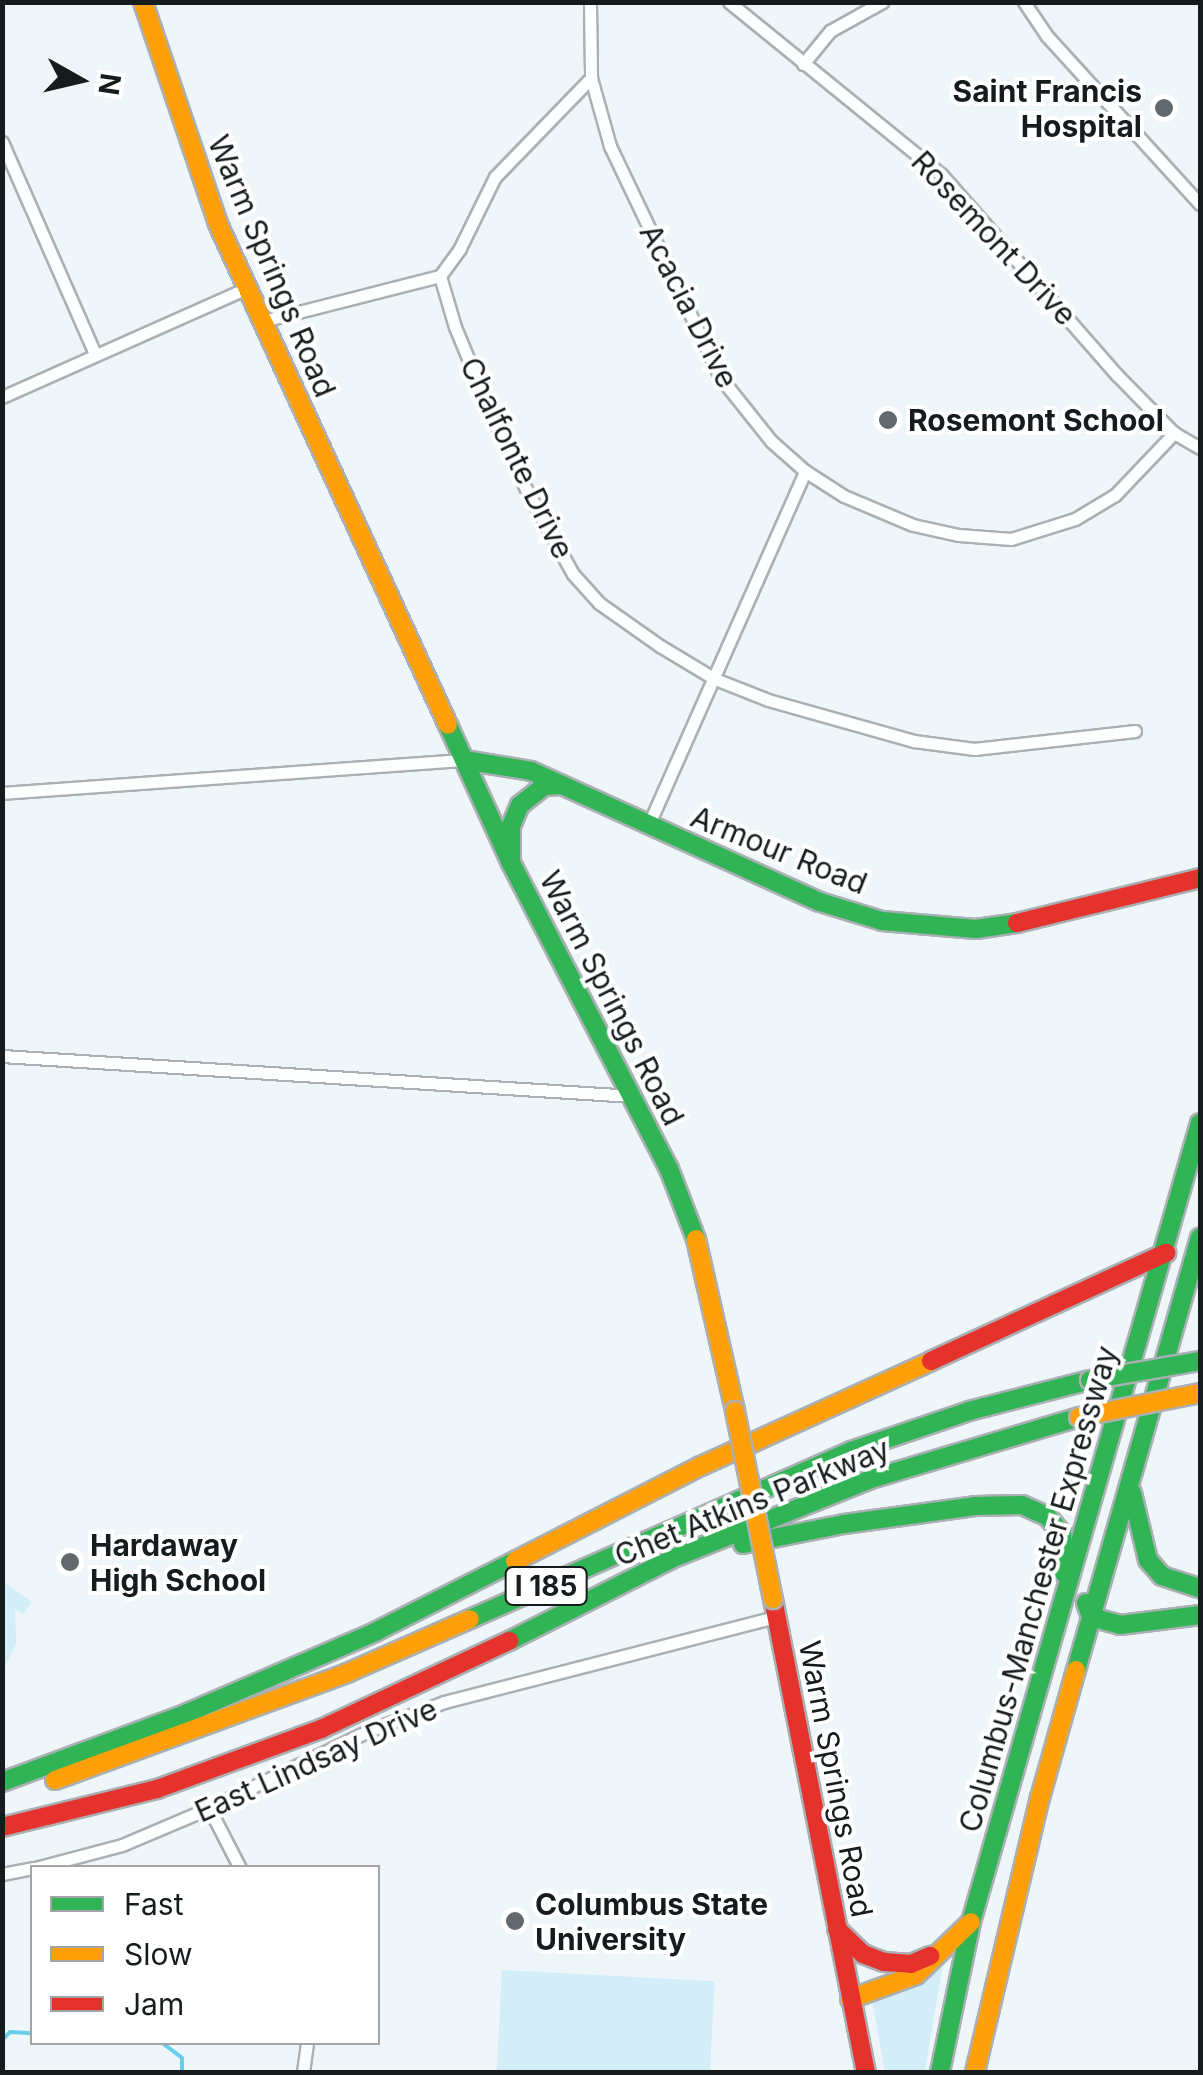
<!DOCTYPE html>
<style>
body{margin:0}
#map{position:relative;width:1203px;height:2075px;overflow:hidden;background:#eff6f9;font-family:Inter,sans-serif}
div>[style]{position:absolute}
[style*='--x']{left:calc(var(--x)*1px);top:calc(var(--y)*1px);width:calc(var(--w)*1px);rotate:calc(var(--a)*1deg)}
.green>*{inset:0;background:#d3eef8;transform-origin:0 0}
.stream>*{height:4px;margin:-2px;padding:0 2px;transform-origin:2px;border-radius:2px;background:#69ceeb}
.roads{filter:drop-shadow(2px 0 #aab0b3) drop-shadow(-2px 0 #aab0b3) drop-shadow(0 2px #aab0b3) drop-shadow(0 -2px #aab0b3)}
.street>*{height:11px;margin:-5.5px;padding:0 5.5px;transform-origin:5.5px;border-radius:5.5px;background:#fdfefe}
.fast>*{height:18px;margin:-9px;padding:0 9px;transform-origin:9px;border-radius:9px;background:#30b455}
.slow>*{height:18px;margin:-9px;padding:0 9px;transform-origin:9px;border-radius:9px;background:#ff9f0a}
.jam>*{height:18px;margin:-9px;padding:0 9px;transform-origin:9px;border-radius:9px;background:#e5322d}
.bridges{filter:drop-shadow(2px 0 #aab0b3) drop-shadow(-2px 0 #aab0b3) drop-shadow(0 2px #aab0b3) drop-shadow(0 -2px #aab0b3)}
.fast-bridge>*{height:18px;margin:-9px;padding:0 9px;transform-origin:9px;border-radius:9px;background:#30b455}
.slow-bridge>*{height:18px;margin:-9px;padding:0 9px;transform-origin:9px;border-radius:9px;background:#ff9f0a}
.dots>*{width:28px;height:28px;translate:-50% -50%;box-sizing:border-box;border:5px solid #fff;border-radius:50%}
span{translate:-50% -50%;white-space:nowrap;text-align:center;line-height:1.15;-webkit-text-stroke:8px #fff;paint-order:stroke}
.shield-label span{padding:2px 8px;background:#fff;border:2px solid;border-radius:8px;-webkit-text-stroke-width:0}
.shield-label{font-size:28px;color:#161c1e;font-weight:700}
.poi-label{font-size:30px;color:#161c1e;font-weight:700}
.right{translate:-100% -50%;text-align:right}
.left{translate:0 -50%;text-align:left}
.street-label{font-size:30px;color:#161c1e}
.frame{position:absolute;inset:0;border:5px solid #161c1e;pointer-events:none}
.legend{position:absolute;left:30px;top:1865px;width:350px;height:180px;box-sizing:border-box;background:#fff;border:2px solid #a2a4a5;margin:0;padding:12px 18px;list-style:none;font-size:30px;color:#161c1e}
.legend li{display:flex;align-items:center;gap:20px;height:50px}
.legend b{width:50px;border:2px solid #a2a4a5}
.north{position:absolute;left:30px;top:30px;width:100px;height:100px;-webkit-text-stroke:8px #fff;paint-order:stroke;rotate:98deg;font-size:28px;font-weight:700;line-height:40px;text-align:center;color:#161c1e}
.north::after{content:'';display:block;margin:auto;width:35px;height:45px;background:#161c1e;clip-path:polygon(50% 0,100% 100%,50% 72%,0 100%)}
</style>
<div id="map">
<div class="green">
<i style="clip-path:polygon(3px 1581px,32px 1602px,23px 1614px,15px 1609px,16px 1644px,3px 1671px)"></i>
<i style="clip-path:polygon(943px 1964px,925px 2072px,885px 2072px,872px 2000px)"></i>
<i style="left:502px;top:1970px;width:213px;height:102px;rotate:3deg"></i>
</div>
<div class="stream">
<i style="--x:2;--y:2040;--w:11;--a:-45"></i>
<i style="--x:10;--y:2032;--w:22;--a:3"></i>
<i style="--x:137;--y:2042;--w:2;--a:0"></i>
<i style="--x:161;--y:2042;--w:26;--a:37"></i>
<i style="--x:182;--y:2058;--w:14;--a:90"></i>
</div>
<div class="roads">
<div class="street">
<i style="--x:590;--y:2;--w:76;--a:89.2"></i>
<i style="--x:591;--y:78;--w:71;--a:74.4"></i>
<i style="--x:610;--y:146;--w:256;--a:64.5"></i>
<i style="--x:720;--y:377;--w:82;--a:51.4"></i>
<i style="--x:771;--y:441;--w:45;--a:41.4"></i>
<i style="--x:805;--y:471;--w:46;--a:32.7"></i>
<i style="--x:844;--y:496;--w:75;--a:22.8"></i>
<i style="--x:913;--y:525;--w:47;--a:12.3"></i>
<i style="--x:959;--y:535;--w:52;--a:4.4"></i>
<i style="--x:1011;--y:539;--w:67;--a:-17.4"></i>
<i style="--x:1075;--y:519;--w:47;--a:-31"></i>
<i style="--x:1115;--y:495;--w:86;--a:-46.4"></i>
<i style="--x:729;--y:2;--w:273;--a:39.1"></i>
<i style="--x:941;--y:174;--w:267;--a:48.8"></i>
<i style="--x:1117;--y:375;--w:81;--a:45.5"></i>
<i style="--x:1174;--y:433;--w:30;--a:30"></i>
<i style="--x:1024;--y:2;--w:40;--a:56"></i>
<i style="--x:1046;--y:35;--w:229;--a:47.7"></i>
<i style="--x:803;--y:64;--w:43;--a:-50.7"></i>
<i style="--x:830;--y:31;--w:60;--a:-29.1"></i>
<i style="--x:2;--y:142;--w:232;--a:66.3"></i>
<i style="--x:440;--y:276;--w:53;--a:73.6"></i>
<i style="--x:455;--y:327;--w:83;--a:67.4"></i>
<i style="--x:487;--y:404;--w:94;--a:65.4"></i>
<i style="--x:526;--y:489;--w:97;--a:61.1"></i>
<i style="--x:573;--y:574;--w:39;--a:48"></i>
<i style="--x:599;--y:603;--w:75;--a:35.2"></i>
<i style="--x:660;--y:646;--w:64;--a:31"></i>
<i style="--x:715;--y:679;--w:57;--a:21.6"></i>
<i style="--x:768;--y:700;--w:152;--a:15.7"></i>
<i style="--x:914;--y:741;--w:61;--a:7.6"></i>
<i style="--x:974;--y:749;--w:162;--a:-6.4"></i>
<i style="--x:263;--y:321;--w:183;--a:-14.3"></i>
<i style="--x:440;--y:276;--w:34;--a:-54"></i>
<i style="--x:460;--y:248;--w:79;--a:-63.8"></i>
<i style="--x:495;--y:177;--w:138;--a:-45.9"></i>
<i style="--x:2;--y:397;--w:270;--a:-24"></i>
<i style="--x:2;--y:793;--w:463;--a:-4.1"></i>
<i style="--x:648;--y:826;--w:388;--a:-66.1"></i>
<i style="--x:2;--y:1056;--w:631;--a:3.63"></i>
<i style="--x:209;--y:1808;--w:68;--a:62.7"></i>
<i style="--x:35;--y:1868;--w:90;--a:-14.8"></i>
<i style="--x:122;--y:1845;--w:95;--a:-23"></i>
<i style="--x:209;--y:1808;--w:174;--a:-25.8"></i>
<i style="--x:366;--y:1732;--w:84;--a:-21"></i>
<i style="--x:444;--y:1702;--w:343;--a:-14.4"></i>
<i style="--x:2;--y:1874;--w:31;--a:-11"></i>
<i style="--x:303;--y:2072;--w:30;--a:-82"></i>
</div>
<div class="fast">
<i style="--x:448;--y:725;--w:152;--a:65.5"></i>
<i style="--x:511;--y:863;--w:344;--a:62.7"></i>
<i style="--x:669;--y:1169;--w:75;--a:68.9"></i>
<i style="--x:464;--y:760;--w:68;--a:9.3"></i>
<i style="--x:531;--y:771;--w:317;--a:24.4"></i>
<i style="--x:820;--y:902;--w:65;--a:17"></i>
<i style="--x:882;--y:921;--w:94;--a:4.9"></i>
<i style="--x:976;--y:929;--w:41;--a:-8.3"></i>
<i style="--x:511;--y:858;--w:32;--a:-90"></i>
<i style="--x:511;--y:826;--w:23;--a:-67"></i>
<i style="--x:520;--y:805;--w:31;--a:-38"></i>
<i style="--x:544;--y:786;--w:17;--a:-3"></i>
<i style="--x:1132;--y:1493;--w:69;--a:76.6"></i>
<i style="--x:1148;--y:1560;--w:21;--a:49"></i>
<i style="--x:1162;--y:1576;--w:40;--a:18"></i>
<i style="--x:743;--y:1544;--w:103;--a:-11.2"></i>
<i style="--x:844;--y:1524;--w:132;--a:-7.8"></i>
<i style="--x:975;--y:1506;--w:47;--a:-1.2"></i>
<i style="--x:1022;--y:1505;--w:27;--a:24"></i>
<i style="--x:1047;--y:1516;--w:23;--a:50"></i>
<i style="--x:1062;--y:1534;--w:39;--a:87"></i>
<i style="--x:1086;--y:1603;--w:15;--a:70"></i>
<i style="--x:1091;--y:1617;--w:30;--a:15"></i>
<i style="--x:1120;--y:1625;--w:81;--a:-7.1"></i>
<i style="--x:470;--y:1619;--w:416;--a:-23.8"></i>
<i style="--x:851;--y:1451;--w:125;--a:-18.7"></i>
<i style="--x:969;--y:1411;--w:125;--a:-14.4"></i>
<i style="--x:509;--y:1641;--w:182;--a:-26.8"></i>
<i style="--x:671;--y:1559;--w:215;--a:-21.8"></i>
<i style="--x:871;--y:1479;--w:217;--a:-16.6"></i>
<i style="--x:1076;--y:1670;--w:450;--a:-74"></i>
<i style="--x:2;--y:1782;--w:188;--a:-20.3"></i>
<i style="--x:178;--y:1717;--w:215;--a:-23.3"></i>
<i style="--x:375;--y:1632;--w:157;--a:-26.9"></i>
<i style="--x:940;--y:2072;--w:153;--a:-78.3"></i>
<i style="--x:971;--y:1922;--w:831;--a:-74.01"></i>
</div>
<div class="slow">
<i style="--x:143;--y:2;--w:234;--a:71.3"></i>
<i style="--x:218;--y:224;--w:551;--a:65.34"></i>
<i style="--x:696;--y:1239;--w:176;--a:77.2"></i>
<i style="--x:515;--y:1561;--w:209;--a:-27.1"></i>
<i style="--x:701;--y:1466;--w:253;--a:-24.5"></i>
<i style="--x:55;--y:1780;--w:311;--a:-20.1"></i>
<i style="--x:347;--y:1673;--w:134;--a:-23.7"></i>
<i style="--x:850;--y:1999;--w:70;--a:-20"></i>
<i style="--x:916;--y:1975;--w:76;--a:-43.9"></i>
<i style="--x:975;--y:2072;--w:282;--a:-76.7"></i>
<i style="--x:1040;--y:1798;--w:133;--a:-74.3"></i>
</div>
<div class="jam">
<i style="--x:1017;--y:923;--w:188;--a:-13.8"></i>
<i style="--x:931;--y:1361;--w:259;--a:-24.7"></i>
<i style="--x:773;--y:1599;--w:482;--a:78.9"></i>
<i style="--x:2;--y:1827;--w:160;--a:-13.8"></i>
<i style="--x:157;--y:1789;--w:175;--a:-20.1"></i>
<i style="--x:321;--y:1729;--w:208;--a:-25.1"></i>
<i style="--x:837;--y:1929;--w:36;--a:44"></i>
<i style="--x:863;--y:1954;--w:22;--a:21"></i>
<i style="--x:884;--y:1962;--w:27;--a:4"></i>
<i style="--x:911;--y:1964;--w:21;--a:-23"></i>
</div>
</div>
<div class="bridges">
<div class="fast-bridge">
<i style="--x:1090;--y:1380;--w:112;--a:-9.8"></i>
</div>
<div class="slow-bridge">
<i style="--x:735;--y:1411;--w:192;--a:78.6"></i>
<i style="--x:1079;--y:1417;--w:123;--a:-11.2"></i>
</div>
</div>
<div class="dots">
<i style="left:1164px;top:108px;background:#62686b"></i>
<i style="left:888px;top:420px;background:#62686b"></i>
<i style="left:70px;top:1562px;background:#62686b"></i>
<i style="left:515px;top:1921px;background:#62686b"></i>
</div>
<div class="shield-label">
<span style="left:546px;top:1586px">I 185</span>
</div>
<div class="poi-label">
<span class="right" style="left:1142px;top:108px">Saint Francis<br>Hospital</span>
<span class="left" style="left:908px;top:420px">Rosemont School</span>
<span class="left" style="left:90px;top:1562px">Hardaway<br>High School</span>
<span class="left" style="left:535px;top:1921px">Columbus State<br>University</span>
</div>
<div class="street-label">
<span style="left:994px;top:238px;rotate:47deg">Rosemont Drive</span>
<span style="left:272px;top:266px;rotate:67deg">Warm Springs Road</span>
<span style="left:689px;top:306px;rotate:63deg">Acacia Drive</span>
<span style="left:517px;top:458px;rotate:64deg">Chalfonte Drive</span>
<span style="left:779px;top:850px;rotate:22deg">Armour Road</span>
<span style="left:612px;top:998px;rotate:63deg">Warm Springs Road</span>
<span style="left:752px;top:1502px;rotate:-22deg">Chet Atkins Parkway</span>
<span style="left:1038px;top:1589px;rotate:-74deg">Columbus-Manchester Expressway</span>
<span style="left:316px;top:1760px;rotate:-24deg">East Lindsay Drive</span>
<span style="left:836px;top:1779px;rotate:79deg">Warm Springs Road</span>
</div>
<div class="frame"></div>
<ul class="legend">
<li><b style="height:12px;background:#30b455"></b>Fast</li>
<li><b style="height:12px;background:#ff9f0a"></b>Slow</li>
<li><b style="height:12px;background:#e5322d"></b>Jam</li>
</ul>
<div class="north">N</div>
</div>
